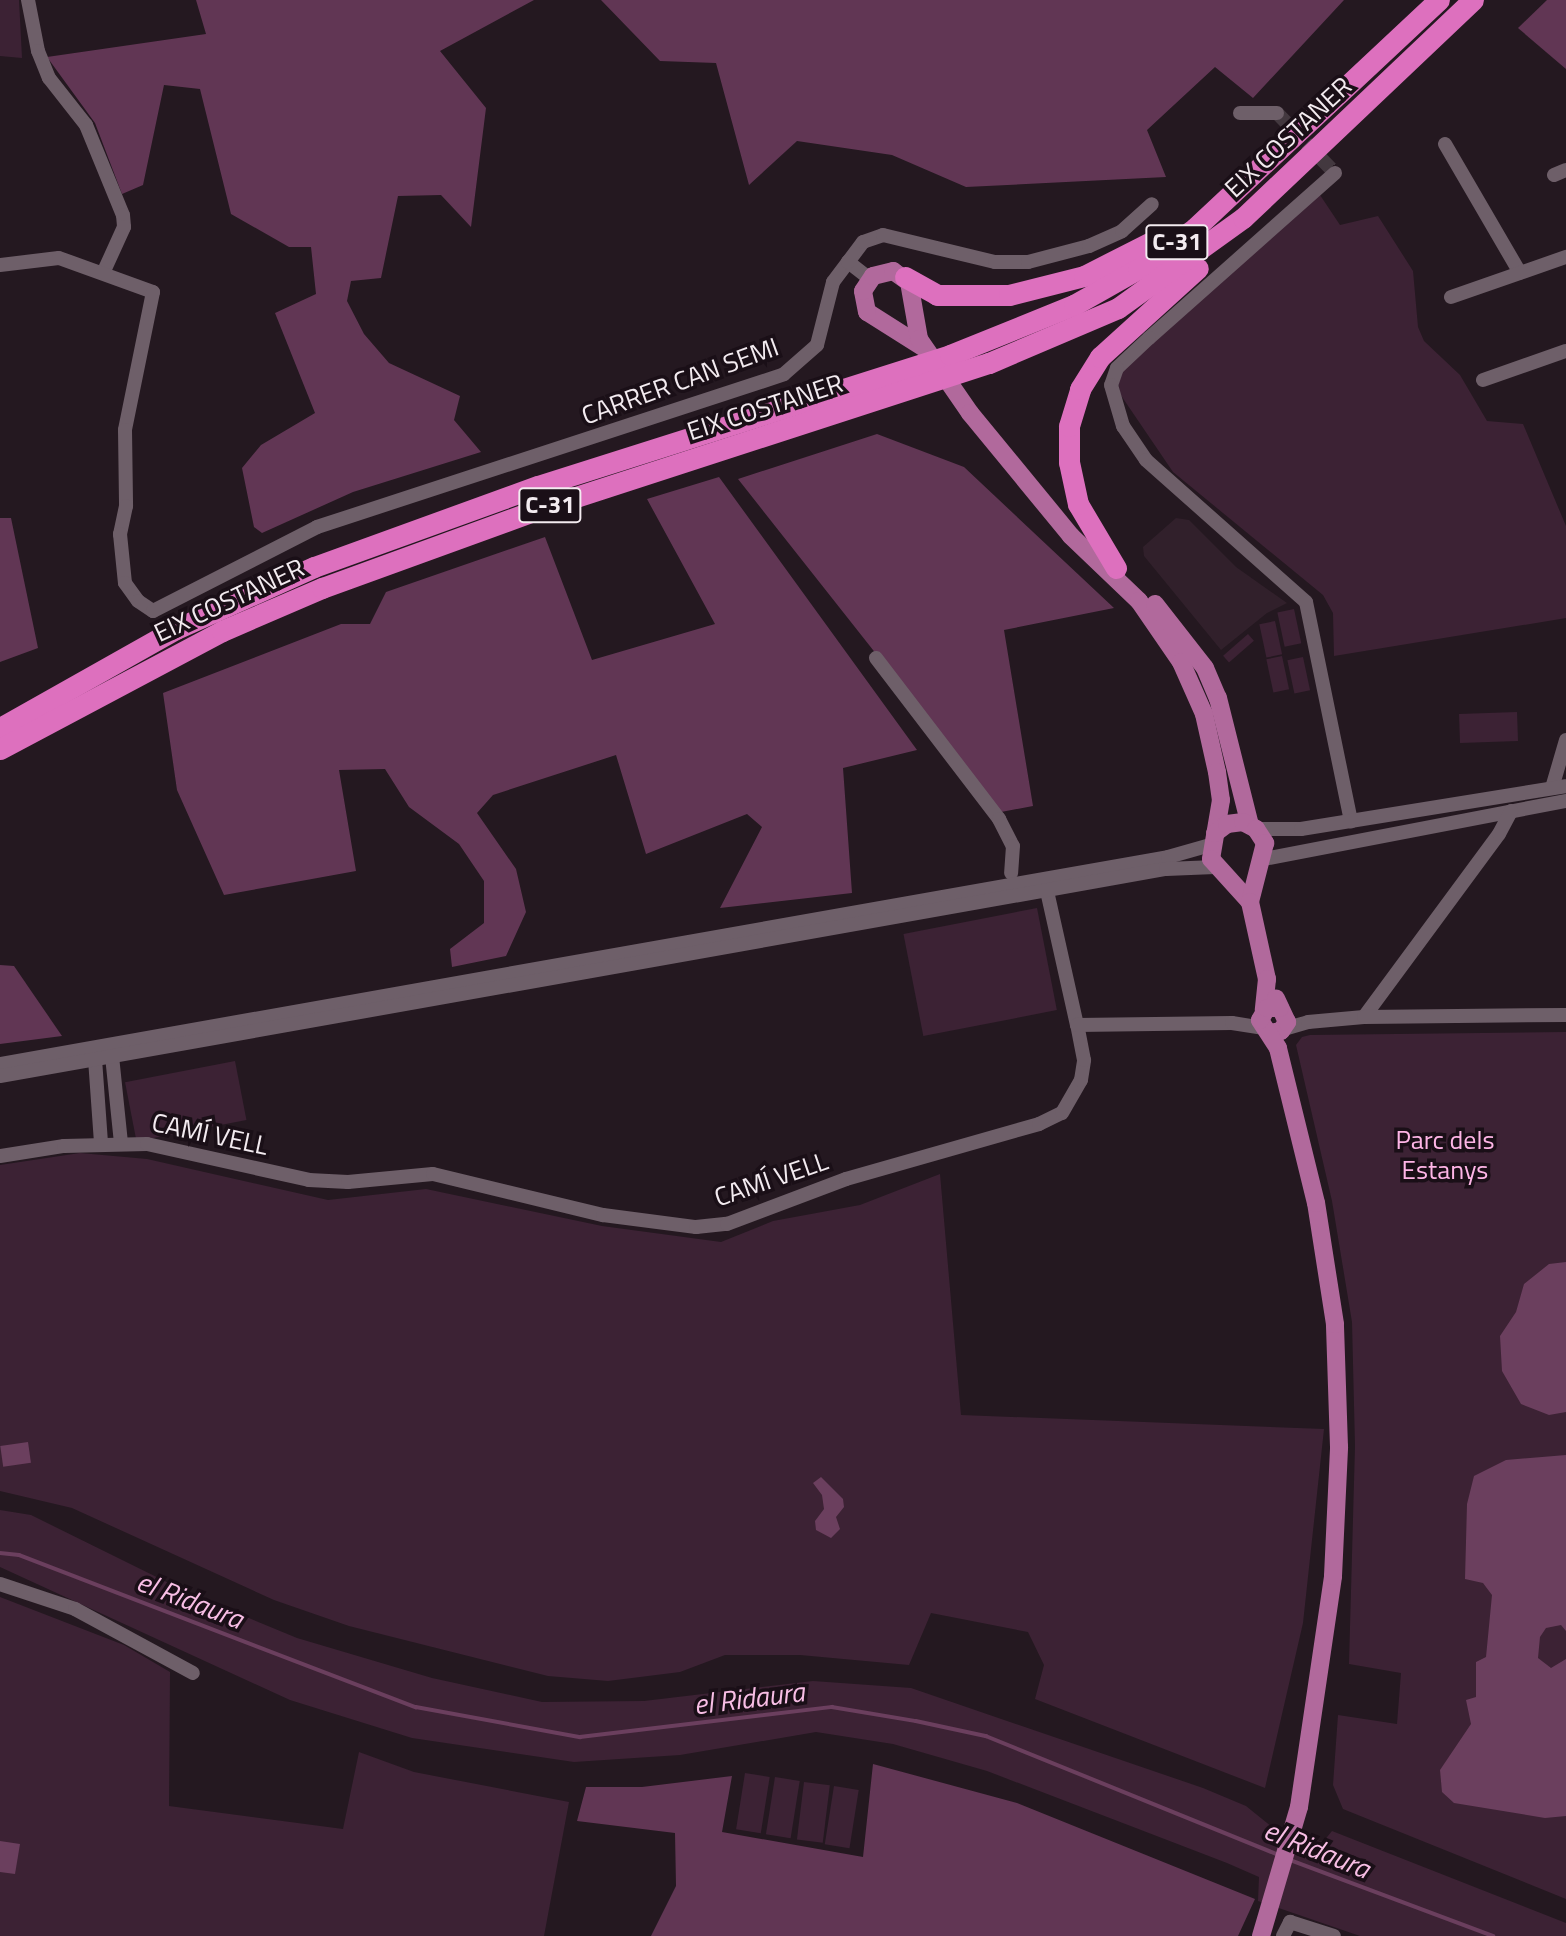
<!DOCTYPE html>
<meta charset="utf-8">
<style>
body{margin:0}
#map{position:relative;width:1566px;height:1936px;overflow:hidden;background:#241820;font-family:"Titillium Web",sans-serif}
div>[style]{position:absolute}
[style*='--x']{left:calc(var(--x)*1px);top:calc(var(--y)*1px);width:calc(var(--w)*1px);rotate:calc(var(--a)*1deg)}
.built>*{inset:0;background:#31202b}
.green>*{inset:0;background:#3c2234;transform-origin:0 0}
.forest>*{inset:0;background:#613654}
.water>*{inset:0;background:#6b3f5e;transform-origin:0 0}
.stream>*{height:3.5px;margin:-1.75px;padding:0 1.75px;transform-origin:1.75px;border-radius:1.75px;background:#6b3f5e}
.minor-tunnel>*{height:14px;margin-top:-7px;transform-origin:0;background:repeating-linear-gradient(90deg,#43383f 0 14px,transparent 0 21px)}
.minor>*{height:14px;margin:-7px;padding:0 7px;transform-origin:7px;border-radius:7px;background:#6e5f69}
.major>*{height:18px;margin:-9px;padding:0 9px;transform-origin:9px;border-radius:9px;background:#b1699c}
.highway>*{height:21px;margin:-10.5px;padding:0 10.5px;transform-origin:10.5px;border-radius:10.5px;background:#dd70be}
span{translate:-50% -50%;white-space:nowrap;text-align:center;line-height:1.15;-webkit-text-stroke:7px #1a0f17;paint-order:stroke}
.shield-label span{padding:2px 5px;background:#1a0f17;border:2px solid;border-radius:5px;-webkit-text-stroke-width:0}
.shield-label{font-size:24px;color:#f3ebf0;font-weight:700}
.street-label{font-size:26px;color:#f3ebf0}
.park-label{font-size:26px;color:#feb5e6}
.water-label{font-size:28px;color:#f8bee5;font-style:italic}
</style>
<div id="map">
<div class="built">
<i style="clip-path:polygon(1176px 518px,1189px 520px,1236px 567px,1287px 603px,1267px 613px,1221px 650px,1144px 556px,1143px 547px)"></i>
</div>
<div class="green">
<i style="clip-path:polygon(0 0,19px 0,22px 58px,0 56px)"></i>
<i style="clip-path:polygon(1318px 192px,1340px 225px,1378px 216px,1413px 271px,1418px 327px,1424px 341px,1460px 375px,1487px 421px,1523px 424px,1566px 526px,1566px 618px,1334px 656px,1333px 613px,1323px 595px,1173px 472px,1120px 394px,1118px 378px,1126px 358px)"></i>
<i style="left:1294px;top:609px;width:35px;height:17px;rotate:78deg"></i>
<i style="left:1275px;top:621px;width:34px;height:16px;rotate:78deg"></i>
<i style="left:1248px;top:634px;width:9px;height:33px;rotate:49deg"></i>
<i style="left:1282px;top:656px;width:34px;height:16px;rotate:78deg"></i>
<i style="left:1303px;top:657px;width:34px;height:16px;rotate:78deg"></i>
<i style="left:1517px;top:712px;width:29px;height:58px;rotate:88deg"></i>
<i style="left:1037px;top:908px;width:104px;height:136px;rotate:79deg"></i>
<i style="clip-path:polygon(1566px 1032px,1566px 1899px,1343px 1809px,1333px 1785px,1338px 1715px,1397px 1724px,1401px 1673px,1349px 1664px,1355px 1446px,1352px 1322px,1332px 1201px,1296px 1045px,1302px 1037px,1310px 1035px)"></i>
<i style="left:235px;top:1061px;width:60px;height:112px;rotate:79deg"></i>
<i style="clip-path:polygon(80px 1153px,147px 1159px,328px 1200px,426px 1189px,602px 1226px,721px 1242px,773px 1221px,860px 1205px,940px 1174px,961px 1415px,1324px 1429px,1303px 1623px,1265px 1788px,1035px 1699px,1044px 1665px,1028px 1632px,931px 1613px,909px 1665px,800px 1655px,725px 1655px,680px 1672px,608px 1681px,548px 1676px,349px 1626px,274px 1600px,72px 1508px,0 1491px,0 1165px)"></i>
<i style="clip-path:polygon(0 1510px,31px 1515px,191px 1594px,297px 1638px,432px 1678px,542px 1702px,644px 1701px,813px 1681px,911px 1688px,1203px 1788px,1246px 1806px,1272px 1827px,1323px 1842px,1332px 1831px,1566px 1923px,1566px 1936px,1360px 1936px,1258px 1901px,1259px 1877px,1227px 1863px,987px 1771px,893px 1744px,816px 1732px,680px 1755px,574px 1762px,412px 1738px,290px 1700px,0 1567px)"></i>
<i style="clip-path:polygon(0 1597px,124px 1645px,170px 1672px,169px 1806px,343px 1829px,359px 1752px,414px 1772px,569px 1802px,544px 1936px,0 1936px)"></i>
<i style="left:745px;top:1773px;width:25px;height:57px;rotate:9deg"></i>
<i style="left:775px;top:1777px;width:25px;height:58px;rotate:9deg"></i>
<i style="left:804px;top:1782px;width:26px;height:58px;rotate:7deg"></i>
<i style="left:834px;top:1786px;width:25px;height:59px;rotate:9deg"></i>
</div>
<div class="forest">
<i style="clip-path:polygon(196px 0,534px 0,440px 51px,486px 108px,471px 227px,441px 195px,398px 196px,381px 278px,351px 281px,347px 301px,364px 334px,389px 363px,460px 396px,454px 420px,481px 452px,353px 492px,262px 533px,254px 527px,242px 468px,261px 445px,315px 413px,275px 313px,316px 294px,311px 247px,289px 247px,231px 214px,200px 89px,164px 85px,143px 185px,122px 194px,95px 123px,47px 57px,206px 34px)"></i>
<i style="clip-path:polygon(601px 0,1344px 0,1253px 98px,1215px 67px,1147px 130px,1166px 177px,966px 187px,892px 155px,797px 141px,749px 185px,716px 63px,660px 61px)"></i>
<i style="clip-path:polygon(1547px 0,1566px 0,1566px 69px,1518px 28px)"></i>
<i style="clip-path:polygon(877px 434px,964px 467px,1114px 608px,1004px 630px,1033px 806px,1001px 812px,738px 479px)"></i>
<i style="clip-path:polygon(719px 477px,917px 750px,843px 768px,852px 893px,720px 908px,762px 827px,747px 814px,646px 854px,616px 755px,493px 795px,477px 813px,516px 869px,526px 912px,506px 956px,452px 967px,450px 949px,484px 923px,484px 881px,459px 844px,409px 807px,385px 769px,339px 770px,356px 871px,224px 895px,177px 790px,163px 693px,341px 624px,370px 624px,386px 592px,545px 537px,592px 660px,715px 624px,647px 499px)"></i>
<i style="clip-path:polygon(0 518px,11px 518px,38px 648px,0 662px)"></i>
<i style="clip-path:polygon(0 965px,14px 966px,62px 1036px,0 1044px)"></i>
<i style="clip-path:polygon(873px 1764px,1017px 1803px,1255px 1899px,1238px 1936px,651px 1936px,676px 1886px,675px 1833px,577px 1821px,586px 1787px,642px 1787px,732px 1776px,722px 1832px,863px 1857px)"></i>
</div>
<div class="water">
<i style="clip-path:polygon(1566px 1262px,1566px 1412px,1549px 1415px,1521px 1404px,1502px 1371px,1500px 1336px,1516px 1312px,1524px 1284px,1549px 1264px)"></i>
<i style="left:28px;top:1442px;width:21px;height:28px;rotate:82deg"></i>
<i style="clip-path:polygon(1566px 1455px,1566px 1631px,1561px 1625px,1546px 1628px,1540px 1637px,1538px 1658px,1551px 1668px,1566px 1659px,1566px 1816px,1545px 1818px,1454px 1803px,1442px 1792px,1440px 1770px,1471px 1724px,1466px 1700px,1476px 1697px,1476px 1662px,1486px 1657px,1492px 1595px,1483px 1583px,1465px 1579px,1467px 1504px,1474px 1476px,1506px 1460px)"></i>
<i style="clip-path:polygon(821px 1477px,843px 1499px,844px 1507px,836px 1517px,840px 1529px,831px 1538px,816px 1530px,815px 1521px,824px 1509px,822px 1495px,813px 1483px)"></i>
<i style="clip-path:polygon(0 1841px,20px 1844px,15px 1874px,0 1872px)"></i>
</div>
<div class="stream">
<i style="--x:0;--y:1553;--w:19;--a:6"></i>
<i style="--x:19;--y:1555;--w:425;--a:21"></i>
<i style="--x:416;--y:1707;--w:167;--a:10.4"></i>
<i style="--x:580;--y:1737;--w:254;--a:-6.8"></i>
<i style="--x:832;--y:1707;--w:85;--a:9.5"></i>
<i style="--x:916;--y:1721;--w:72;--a:12.1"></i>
<i style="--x:986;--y:1736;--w:316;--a:22.1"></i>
<i style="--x:1290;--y:1860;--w:217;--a:20.5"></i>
</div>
<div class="minor-tunnel">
<i style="--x:1277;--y:113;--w:83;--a:46"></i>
</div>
<div class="minor">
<i style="--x:28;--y:0;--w:52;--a:78.9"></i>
<i style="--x:38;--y:51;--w:29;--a:68"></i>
<i style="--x:49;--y:78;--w:60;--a:51.8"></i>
<i style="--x:86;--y:125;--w:97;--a:67.7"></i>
<i style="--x:123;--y:215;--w:12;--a:85"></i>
<i style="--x:124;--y:227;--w:48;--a:114.4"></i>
<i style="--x:1240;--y:113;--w:37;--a:0"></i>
<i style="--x:1445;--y:144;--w:149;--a:59.8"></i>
<i style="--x:1335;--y:173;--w:249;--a:138.4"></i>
<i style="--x:1149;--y:338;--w:44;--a:136.8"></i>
<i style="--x:1117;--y:368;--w:18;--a:109"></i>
<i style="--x:1111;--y:385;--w:43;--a:73.7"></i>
<i style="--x:1123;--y:426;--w:41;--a:55.9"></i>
<i style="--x:1146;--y:460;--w:214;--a:41.6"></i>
<i style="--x:1306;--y:602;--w:224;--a:78.4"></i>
<i style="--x:1554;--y:175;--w:13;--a:-23"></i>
<i style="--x:0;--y:265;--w:59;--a:-6.8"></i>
<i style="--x:59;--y:258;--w:100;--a:19.9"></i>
<i style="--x:153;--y:292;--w:141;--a:101.5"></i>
<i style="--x:125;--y:430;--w:76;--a:89.2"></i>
<i style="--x:126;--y:506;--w:29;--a:102"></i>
<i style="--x:120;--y:534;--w:49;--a:84.2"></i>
<i style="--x:125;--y:583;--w:22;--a:54"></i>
<i style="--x:138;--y:601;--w:18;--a:34"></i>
<i style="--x:153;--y:611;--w:184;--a:-27.1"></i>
<i style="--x:317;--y:527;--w:491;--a:-18.1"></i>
<i style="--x:784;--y:374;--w:44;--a:-41.3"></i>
<i style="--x:817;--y:345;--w:65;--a:-75.7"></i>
<i style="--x:833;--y:282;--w:25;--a:-53"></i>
<i style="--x:870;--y:279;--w:28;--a:-142"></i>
<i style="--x:848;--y:262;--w:25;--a:-53"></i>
<i style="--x:863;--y:242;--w:21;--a:-19"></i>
<i style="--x:883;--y:235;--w:115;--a:13.6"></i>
<i style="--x:995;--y:262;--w:33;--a:0"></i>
<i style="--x:1028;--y:262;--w:63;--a:-14.7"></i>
<i style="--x:1089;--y:246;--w:36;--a:-24"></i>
<i style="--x:1122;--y:231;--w:40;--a:-42"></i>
<i style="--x:1451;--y:297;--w:122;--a:-19.2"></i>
<i style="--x:1483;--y:380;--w:88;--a:-19.3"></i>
<i style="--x:876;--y:658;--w:203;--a:52.6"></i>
<i style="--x:999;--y:819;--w:30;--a:63"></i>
<i style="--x:1013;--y:846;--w:27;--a:94"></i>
<i style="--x:1552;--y:788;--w:50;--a:-73.7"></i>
<i style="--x:1256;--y:829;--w:45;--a:0"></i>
<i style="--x:1301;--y:829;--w:268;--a:-9.2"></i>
<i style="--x:1264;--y:859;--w:308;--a:-10.9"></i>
<i style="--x:1047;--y:891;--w:137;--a:77.4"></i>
<i style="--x:1364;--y:1017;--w:227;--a:-53.6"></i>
<i style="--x:1499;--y:834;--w:26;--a:-62"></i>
<i style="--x:1284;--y:1029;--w:25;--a:-16"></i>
<i style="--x:1308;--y:1022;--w:56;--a:-5.1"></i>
<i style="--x:1364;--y:1017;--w:202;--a:-0.6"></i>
<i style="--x:112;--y:1056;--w:87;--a:84.1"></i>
<i style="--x:95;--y:1059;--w:84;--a:85.9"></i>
<i style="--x:0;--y:1064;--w:1186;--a:-10.05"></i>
<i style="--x:1168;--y:857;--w:44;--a:-15.9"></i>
<i style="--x:0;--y:1076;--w:1184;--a:-10.07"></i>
<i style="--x:1166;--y:869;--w:49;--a:-2.3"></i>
<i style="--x:0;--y:1156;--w:65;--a:-8.9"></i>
<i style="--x:64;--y:1146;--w:83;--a:-1.4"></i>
<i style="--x:147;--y:1144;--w:166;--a:12.5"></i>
<i style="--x:309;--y:1180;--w:39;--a:3"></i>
<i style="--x:348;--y:1182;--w:85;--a:-5.4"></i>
<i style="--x:433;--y:1174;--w:175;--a:13.6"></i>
<i style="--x:603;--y:1215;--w:94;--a:7.4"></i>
<i style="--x:696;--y:1227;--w:31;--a:-6"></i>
<i style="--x:727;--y:1224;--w:127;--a:-20.7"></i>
<i style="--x:846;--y:1179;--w:201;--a:-15.9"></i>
<i style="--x:1039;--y:1124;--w:25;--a:-26"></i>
<i style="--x:1062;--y:1113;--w:38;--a:-60"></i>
<i style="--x:1081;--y:1080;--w:20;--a:-81"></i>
<i style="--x:1084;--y:1060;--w:36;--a:-101"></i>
<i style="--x:1077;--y:1025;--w:155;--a:-0.7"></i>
<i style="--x:1232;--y:1023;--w:31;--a:9"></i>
<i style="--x:0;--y:1584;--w:79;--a:18.4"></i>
<i style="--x:75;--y:1609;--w:134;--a:28.5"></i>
<i style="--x:1283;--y:1936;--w:16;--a:-63"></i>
<i style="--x:1290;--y:1922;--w:46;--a:17.7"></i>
</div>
<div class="major">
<i style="--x:924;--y:348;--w:67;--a:-147.7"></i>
<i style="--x:867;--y:312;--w:21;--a:-101"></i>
<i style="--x:863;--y:291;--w:18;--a:-56"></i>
<i style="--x:873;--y:276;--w:21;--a:-14"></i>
<i style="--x:893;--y:271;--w:19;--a:35"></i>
<i style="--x:909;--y:282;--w:58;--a:80"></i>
<i style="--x:919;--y:339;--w:90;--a:55.4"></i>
<i style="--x:970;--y:413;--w:159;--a:50.6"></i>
<i style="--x:1071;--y:536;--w:94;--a:43.7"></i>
<i style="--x:1139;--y:601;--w:74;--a:55.5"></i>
<i style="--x:1181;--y:662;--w:57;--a:66.1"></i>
<i style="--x:1204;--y:714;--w:59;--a:77.4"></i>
<i style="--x:1217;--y:772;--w:28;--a:82"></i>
<i style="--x:1221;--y:800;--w:60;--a:99.6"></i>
<i style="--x:1211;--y:859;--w:58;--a:47.8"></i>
<i style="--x:1155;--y:604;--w:81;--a:52"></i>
<i style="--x:1205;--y:668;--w:33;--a:67"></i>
<i style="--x:1218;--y:698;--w:131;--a:75.9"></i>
<i style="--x:1215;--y:833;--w:15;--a:-37"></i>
<i style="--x:1227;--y:824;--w:16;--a:-7"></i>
<i style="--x:1243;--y:822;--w:15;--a:28"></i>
<i style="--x:1256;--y:829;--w:17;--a:57"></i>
<i style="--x:1265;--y:843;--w:61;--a:104.3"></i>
<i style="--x:1250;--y:902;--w:79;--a:77.6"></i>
<i style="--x:1267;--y:979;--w:31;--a:96"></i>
<i style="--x:1270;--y:1033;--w:11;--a:-10"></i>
<i style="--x:1281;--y:1031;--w:11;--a:-56"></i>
<i style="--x:1287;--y:1022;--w:26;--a:-115"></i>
<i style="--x:1261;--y:1936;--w:134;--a:-73.6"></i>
<i style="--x:1299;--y:1807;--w:233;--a:-81.6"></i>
<i style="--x:1333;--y:1576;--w:129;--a:-87.3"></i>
<i style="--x:1339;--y:1447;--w:123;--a:-91.9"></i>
<i style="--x:1335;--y:1324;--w:122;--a:-98.9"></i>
<i style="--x:1316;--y:1203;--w:160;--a:-103.8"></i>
<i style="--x:1278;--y:1048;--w:33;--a:-123"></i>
<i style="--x:1260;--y:1020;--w:14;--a:-60"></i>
<i style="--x:1267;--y:1008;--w:13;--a:0"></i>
</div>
<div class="highway">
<i style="--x:905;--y:277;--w:37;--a:29"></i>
<i style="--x:937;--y:295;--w:72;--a:0"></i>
<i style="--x:1009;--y:295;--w:77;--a:-14.2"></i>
<i style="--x:1084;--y:276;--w:86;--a:-26.9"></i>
<i style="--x:1116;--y:568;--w:74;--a:-120.7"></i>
<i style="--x:1078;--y:504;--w:43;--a:-102.1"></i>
<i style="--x:1069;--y:462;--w:36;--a:-90"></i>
<i style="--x:1069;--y:426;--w:39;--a:-73"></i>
<i style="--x:1080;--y:389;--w:38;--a:-58"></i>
<i style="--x:1100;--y:357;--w:132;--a:-42.2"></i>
<i style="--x:0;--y:728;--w:202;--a:-29.4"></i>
<i style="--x:176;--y:629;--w:151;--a:-24.2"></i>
<i style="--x:314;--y:567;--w:238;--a:-19.9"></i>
<i style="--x:538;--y:486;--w:432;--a:-17.6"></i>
<i style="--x:950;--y:355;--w:134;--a:-22"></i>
<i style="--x:1074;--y:305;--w:73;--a:-29.4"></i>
<i style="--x:1138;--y:269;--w:70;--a:-35.7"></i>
<i style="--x:1195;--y:228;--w:334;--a:-43.1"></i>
<i style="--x:0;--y:749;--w:251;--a:-28"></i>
<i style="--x:222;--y:631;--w:109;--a:-23.3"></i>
<i style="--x:322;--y:588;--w:237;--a:-20"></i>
<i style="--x:545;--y:507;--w:467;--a:-18"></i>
<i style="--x:989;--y:363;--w:140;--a:-23.1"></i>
<i style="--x:1118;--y:308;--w:154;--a:-35.8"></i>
<i style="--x:1243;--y:218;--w:317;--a:-43.5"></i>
</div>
<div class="shield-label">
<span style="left:1177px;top:242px">C-31</span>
<span style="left:550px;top:505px">C-31</span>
</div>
<div class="street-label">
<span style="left:1288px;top:137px;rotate:-43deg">EIX COSTANER</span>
<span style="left:680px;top:381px;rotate:-20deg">CARRER CAN SEMI</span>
<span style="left:765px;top:407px;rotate:-18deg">EIX COSTANER</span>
<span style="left:229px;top:600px;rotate:-25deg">EIX COSTANER</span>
<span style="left:210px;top:1134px;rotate:12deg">CAMÍ VELL</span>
<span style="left:771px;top:1179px;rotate:-19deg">CAMÍ VELL</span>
</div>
<div class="park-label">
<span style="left:1445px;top:1155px">Parc dels<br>Estanys</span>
</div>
<div class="water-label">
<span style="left:190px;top:1600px;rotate:21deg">el Ridaura</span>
<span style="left:749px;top:1698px;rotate:-7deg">el Ridaura</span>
<span style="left:1317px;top:1849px;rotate:22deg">el Ridaura</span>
</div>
</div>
